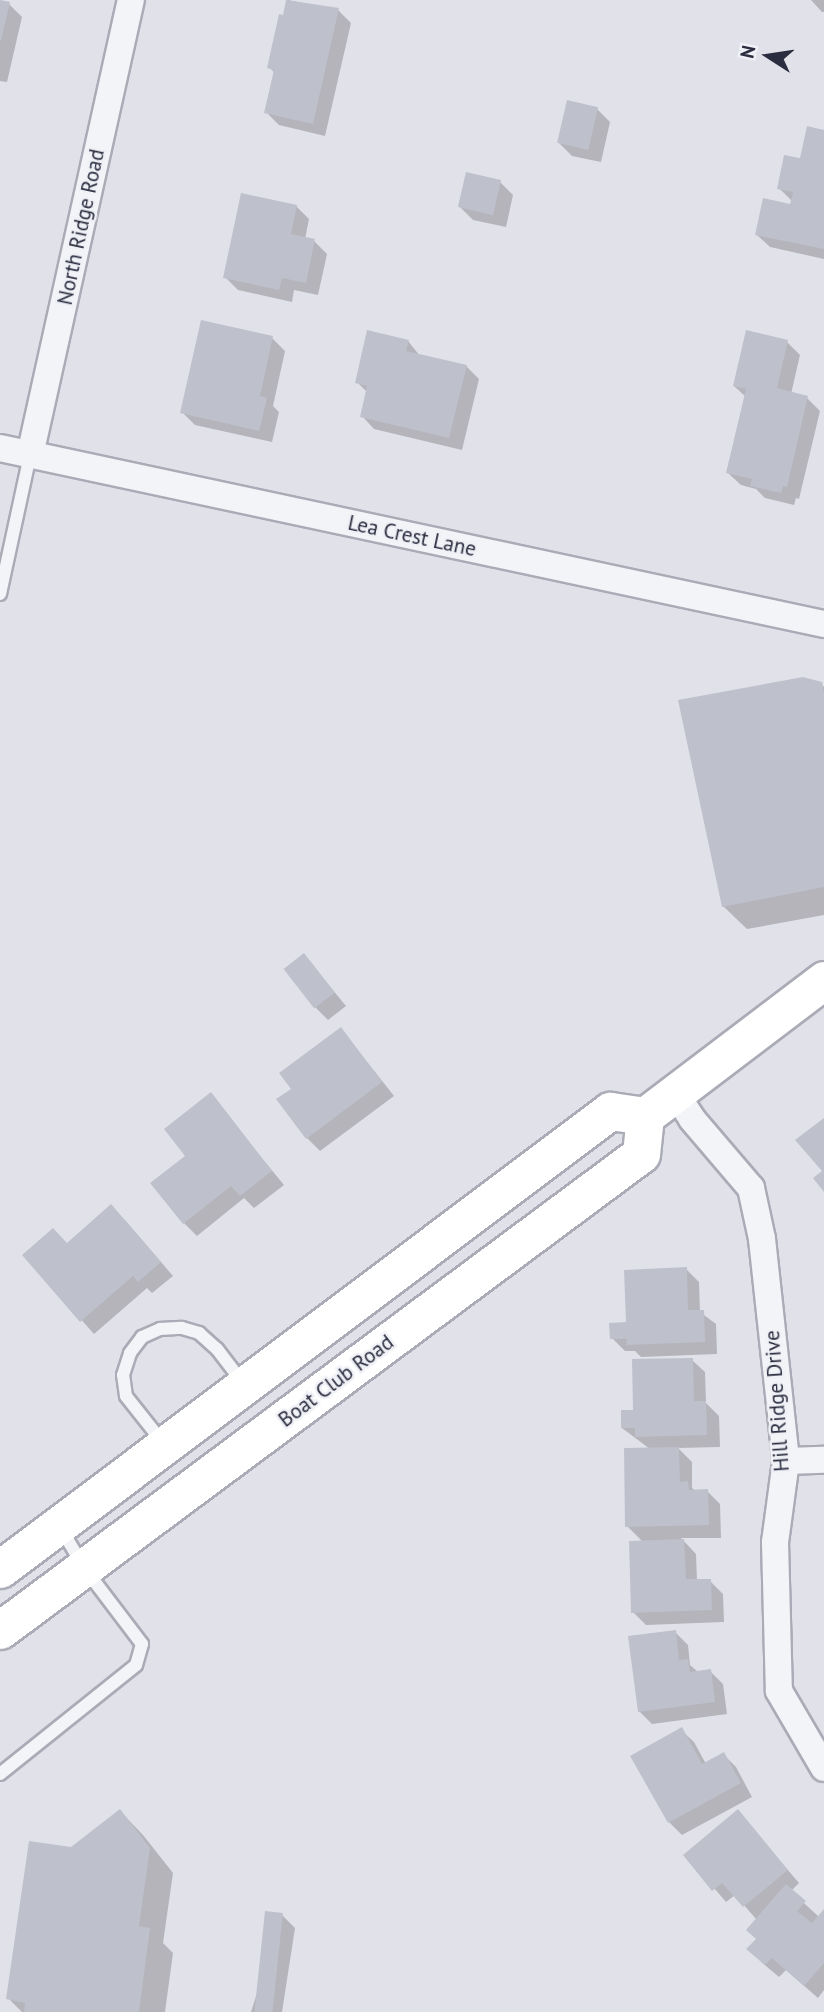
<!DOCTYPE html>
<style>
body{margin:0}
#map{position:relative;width:824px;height:2012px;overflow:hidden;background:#e1e2e9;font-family:"PT Sans",sans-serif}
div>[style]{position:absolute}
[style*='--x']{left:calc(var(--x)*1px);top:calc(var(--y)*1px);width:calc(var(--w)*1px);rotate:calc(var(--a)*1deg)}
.shadow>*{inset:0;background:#0003}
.building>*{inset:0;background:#bec0cb;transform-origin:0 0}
.roads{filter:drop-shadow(2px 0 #aaabb6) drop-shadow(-2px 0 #aaabb6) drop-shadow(0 2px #aaabb6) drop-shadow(0 -2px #aaabb6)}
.service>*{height:12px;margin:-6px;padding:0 6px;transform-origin:6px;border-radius:6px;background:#f3f4f7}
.minor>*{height:26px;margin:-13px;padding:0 13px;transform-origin:13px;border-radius:13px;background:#f3f4f7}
.secondary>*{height:37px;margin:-18.5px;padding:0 18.5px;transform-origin:18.5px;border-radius:18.5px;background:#fff}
span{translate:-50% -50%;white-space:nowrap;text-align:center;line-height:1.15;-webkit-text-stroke:5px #f0f1f6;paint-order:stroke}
.street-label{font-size:21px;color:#2a2c3f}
.north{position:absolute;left:733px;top:21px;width:70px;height:70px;-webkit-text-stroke:5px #f0f1f6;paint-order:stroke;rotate:282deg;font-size:19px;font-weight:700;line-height:28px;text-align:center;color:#2a2c3f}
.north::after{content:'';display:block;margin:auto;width:24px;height:32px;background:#2a2c3f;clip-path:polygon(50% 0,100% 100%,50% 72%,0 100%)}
</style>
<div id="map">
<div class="shadow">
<i style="clip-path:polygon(288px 0,338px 10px,351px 23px,325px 136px,279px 125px,266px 112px,275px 73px,269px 67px)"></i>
<i style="clip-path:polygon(811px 0,824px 0,824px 12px,822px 12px)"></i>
<i style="clip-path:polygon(0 2px,9px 4px,22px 17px,7px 82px,0 81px)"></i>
<i style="clip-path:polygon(597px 109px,610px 122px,601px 162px,572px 156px,559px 143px)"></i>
<i style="clip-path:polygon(824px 131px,824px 259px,770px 247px,757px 235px,791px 206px,792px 201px,779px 188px)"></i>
<i style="clip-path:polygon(500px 182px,513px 195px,506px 227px,473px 220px,460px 207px)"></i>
<i style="clip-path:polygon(296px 206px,309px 219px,305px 239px,314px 241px,327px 254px,318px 295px,294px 290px,292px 302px,238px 290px,225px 277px)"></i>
<i style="clip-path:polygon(272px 338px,285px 351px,273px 406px,279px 412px,272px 442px,195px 425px,182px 412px)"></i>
<i style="clip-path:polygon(408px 341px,420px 356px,466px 366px,479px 379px,462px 450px,374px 429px,362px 416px,367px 392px,357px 382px)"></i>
<i style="clip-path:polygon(787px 342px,800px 355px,791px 394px,807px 398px,820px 411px,799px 499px,796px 498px,794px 505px,765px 498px,756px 489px,741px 485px,728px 473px,746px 397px,734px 386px)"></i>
<i style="clip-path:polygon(821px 684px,824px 687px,824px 915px,747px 929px,723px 906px)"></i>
<i style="clip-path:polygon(304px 955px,346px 1006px,328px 1020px,316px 1008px)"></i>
<i style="clip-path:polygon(341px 1029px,394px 1096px,320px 1151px,307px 1138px,293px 1089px)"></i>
<i style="clip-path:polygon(210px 1095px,284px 1185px,254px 1208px,244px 1198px,197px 1236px,184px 1223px,187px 1156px)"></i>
<i style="clip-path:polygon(124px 1219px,173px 1276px,152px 1293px,147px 1288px,94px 1334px,24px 1255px,68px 1245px)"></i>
<i style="clip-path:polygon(686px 1269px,699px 1282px,700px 1312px,716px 1324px,717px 1354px,641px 1357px,635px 1351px,625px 1351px,612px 1338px)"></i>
<i style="clip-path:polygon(692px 1360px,705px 1372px,706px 1403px,719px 1416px,720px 1447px,678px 1448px,692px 1462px,692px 1488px,696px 1491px,707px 1491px,720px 1504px,721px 1538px,681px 1538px,696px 1554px,697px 1581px,710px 1581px,723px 1594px,724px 1622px,646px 1625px,633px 1612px,643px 1542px,627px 1526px,650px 1449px,622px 1428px,635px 1411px)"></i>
<i style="clip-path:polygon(675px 1632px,688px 1645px,690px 1665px,698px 1672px,710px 1671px,723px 1684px,727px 1714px,652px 1724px,639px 1711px)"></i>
<i style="clip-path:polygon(681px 1730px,694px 1742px,706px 1764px,723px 1754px,736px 1767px,752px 1797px,682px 1835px,669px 1822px)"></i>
<i style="clip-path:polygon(120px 1811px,143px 1835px,173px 1873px,163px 1943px,173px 1953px,165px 2012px,22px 2012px,8px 1998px,71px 1849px)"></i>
<i style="clip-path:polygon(738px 1812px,799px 1883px,791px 1891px,819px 1917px,824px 1911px,824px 1990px,818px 1998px,786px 1970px,779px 1977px,761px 1962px,757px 1920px,735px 1895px,726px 1902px,686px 1855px)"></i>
<i style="clip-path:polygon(282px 1915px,295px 1928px,282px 2012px,251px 2012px)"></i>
</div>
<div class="building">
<i style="clip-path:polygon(0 0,10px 2px,1px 40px,0 40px)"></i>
<i style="clip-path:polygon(286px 0,339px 8px,313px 124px,264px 113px,274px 70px,267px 68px,279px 14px,283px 15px)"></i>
<i style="left:567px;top:100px;width:32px;height:44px;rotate:13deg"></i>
<i style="clip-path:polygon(807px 126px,824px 130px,824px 249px,755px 235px,763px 198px,790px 204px,793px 192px,777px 189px,784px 155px,800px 158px)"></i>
<i style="left:466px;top:172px;width:36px;height:36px;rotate:13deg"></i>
<i style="clip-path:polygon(241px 193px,297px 205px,291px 234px,315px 239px,306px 283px,282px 278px,279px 290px,223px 278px)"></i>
<i style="clip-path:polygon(201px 320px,273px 336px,260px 396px,267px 398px,259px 431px,180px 413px)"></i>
<i style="clip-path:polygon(367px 330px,409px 340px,406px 351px,467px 365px,449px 438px,360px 417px,367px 386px,355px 383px)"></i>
<i style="clip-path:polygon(746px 330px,788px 340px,777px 388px,808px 396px,787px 487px,783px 486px,781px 493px,750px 486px,752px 479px,726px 473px,746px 389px,733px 386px)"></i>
<i style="clip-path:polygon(803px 677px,822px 682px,824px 693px,824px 887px,722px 907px,678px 700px)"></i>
<i style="left:304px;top:953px;width:50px;height:26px;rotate:52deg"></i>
<i style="clip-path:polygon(341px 1027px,382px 1082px,306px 1139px,276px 1099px,291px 1089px,279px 1073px)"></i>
<i style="clip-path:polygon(211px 1092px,272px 1171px,240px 1196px,231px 1186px,183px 1224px,150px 1183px,185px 1156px,164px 1129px)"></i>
<i style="clip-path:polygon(824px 1118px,824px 1192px,813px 1178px,822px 1171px,795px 1140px)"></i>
<i style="clip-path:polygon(111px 1204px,161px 1262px,138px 1282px,133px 1276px,80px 1322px,22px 1255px,53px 1228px,67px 1243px)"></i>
<i style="clip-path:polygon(687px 1267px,688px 1310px,704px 1310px,705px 1342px,626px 1345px,627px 1339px,610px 1339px,609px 1323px,626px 1322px,624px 1270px)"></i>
<i style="clip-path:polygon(693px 1358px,694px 1401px,706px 1401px,707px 1435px,635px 1437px,635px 1428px,621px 1428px,621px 1410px,633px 1410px,632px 1359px)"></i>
<i style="clip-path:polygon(679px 1447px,680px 1482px,688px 1481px,689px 1490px,708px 1489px,709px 1525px,625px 1527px,624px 1448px)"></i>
<i style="clip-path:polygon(684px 1539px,686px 1579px,711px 1579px,712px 1610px,631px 1613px,629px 1541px)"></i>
<i style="clip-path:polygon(676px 1630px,679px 1660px,688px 1659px,690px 1672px,711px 1669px,715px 1702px,638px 1712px,628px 1636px)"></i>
<i style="clip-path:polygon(682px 1727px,702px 1764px,724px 1752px,741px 1783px,668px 1823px,630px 1756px)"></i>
<i style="clip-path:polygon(120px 1809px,150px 1848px,139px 1926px,150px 1928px,139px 2012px,24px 2012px,25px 2003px,6px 1999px,29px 1841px,71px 1847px)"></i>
<i style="clip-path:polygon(738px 1809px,788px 1870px,743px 1907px,722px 1883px,712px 1891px,683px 1855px)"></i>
<i style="clip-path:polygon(786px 1884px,806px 1901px,797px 1911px,812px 1923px,824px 1909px,824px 1963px,804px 1986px,772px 1958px,765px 1965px,746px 1949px,756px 1939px,746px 1930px)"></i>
<i style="left:265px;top:1911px;width:18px;height:102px;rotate:6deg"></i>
</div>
<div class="roads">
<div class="service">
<i style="--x:0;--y:594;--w:142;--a:-77.8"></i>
<i style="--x:164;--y:1444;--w:61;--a:-128.4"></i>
<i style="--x:126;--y:1396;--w:21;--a:-98"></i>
<i style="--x:123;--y:1375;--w:23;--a:-72"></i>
<i style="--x:130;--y:1353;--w:20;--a:-53"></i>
<i style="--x:142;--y:1337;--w:20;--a:-24"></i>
<i style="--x:160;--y:1329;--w:22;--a:-3"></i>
<i style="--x:182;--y:1328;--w:18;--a:16"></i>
<i style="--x:199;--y:1333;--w:24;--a:42"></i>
<i style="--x:217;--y:1349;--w:43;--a:52.6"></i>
<i style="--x:0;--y:1774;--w:174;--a:-38.7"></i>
<i style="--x:136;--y:1665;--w:22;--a:-74"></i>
<i style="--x:142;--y:1644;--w:94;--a:-127.2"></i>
<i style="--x:85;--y:1569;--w:49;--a:-120.8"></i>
</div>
<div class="minor">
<i style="--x:0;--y:448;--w:843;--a:12.06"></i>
<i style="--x:30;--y:455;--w:466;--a:-77.5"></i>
<i style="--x:674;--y:1091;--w:33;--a:57"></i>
<i style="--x:692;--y:1119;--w:91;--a:49.5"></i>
<i style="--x:751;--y:1188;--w:52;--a:77.8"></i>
<i style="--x:762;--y:1239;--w:223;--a:83.8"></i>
<i style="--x:786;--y:1461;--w:82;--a:97.7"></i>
<i style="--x:775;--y:1542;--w:149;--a:88.5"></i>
<i style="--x:779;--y:1691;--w:89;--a:59.7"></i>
<i style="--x:786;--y:1461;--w:38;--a:-2"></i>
</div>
<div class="secondary">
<i style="--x:0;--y:1569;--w:763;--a:-36.9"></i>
<i style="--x:610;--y:1111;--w:35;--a:8"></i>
<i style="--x:0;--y:1630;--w:798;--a:-36.6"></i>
<i style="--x:641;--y:1154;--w:38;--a:-84"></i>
<i style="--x:645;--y:1116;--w:225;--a:-37.2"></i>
</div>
</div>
<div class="street-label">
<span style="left:81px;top:227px;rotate:-78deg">North Ridge Road</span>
<span style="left:412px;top:536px;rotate:12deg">Lea Crest Lane</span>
<span style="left:336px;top:1381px;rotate:-37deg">Boat Club Road</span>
<span style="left:777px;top:1401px;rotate:-94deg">Hill Ridge Drive</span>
</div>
<div class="north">N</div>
</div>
